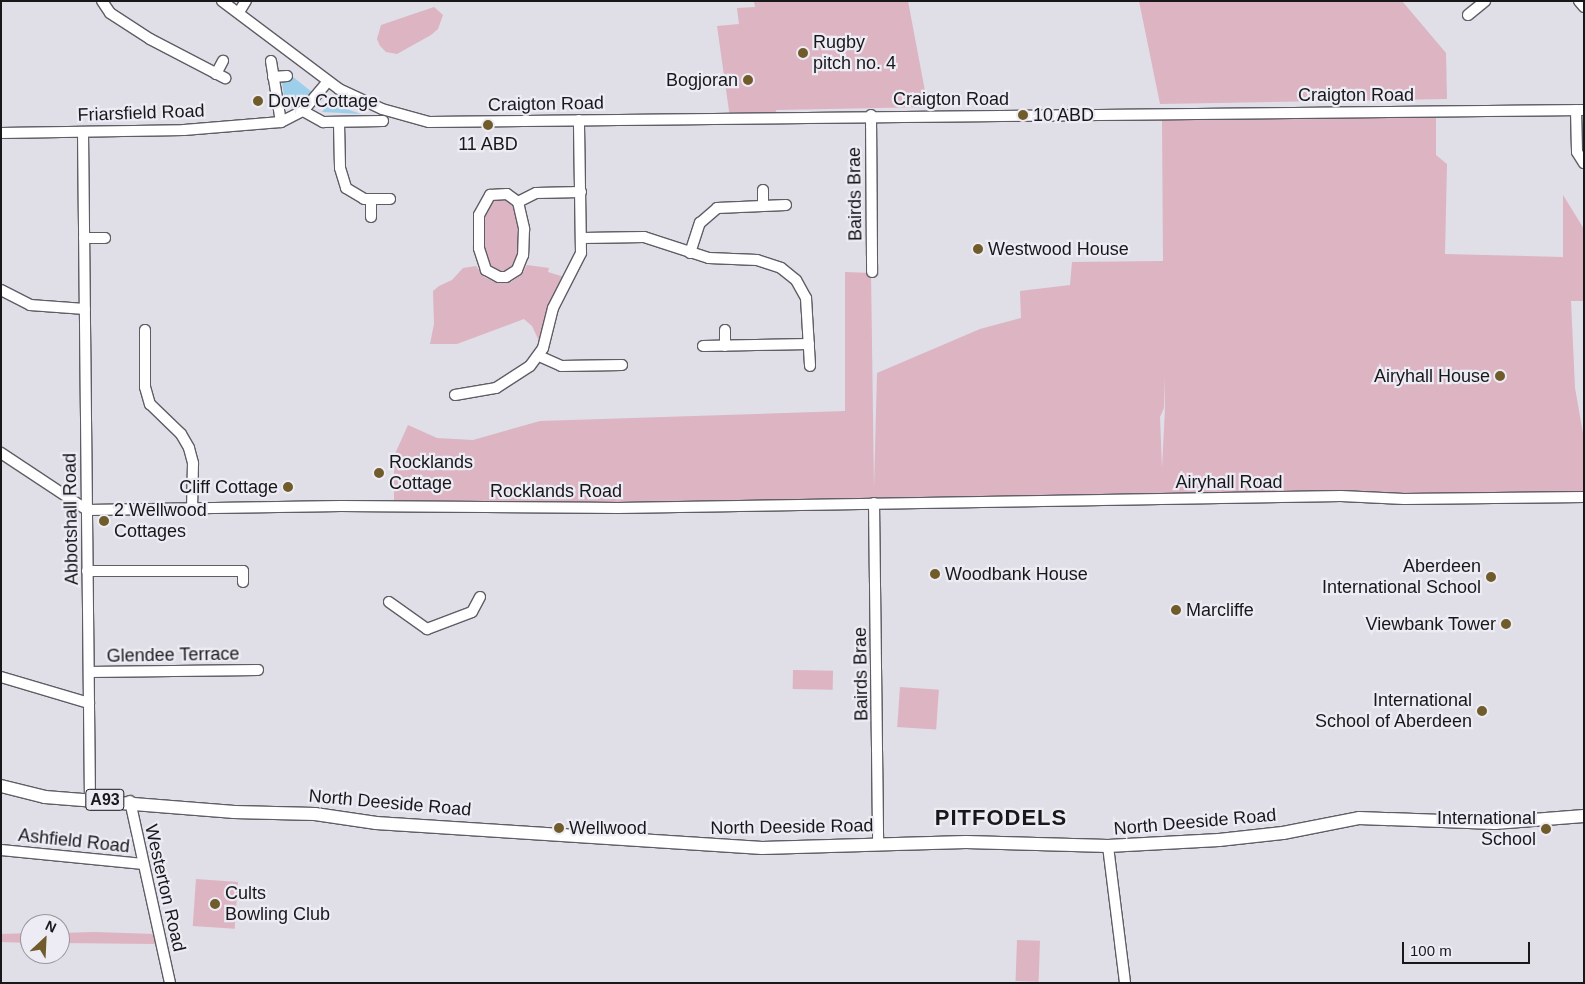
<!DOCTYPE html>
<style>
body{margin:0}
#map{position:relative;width:1585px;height:984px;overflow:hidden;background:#e0dee7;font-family:Helvetica,sans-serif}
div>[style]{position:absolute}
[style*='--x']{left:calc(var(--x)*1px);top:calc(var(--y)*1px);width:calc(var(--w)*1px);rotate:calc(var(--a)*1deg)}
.green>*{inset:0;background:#dcb4c2;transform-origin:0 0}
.water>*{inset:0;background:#9dcfeb}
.roads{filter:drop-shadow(1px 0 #5f5d65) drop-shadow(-1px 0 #5f5d65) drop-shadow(0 1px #5f5d65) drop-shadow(0 -1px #5f5d65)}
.minor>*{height:10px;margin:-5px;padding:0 5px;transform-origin:5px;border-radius:5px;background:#fff}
.major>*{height:12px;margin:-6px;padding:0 6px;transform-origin:6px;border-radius:6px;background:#fff}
.dots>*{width:14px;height:14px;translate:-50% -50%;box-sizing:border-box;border:2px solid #edebf4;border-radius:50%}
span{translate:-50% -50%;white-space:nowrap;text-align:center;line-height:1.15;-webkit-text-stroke:4.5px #edebf4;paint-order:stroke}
.shield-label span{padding:1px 4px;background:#edebf4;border:1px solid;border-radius:4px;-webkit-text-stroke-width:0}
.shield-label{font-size:16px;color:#18181b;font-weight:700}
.poi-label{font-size:18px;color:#18181b}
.left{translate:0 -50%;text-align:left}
.right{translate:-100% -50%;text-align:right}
.street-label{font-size:18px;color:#18181b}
.district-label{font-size:22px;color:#18181b;font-weight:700;letter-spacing:1px}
.frame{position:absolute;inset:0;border:2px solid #18181b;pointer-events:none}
.north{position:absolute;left:20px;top:914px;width:50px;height:50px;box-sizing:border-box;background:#edebf4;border:1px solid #98979d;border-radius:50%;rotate:25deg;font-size:14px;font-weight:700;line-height:20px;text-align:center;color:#18181b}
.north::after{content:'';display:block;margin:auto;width:18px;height:22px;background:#705c2b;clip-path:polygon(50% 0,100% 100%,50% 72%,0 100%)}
.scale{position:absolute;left:1402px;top:942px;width:128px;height:22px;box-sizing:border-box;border:2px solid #18181b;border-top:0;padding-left:6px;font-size:15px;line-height:18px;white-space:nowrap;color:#18181b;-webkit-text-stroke:4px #edebf4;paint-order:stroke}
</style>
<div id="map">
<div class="green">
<i style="clip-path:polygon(754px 1px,908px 1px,928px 107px,776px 110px,777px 117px,730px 118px,717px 26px,739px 24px,737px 8px,755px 7px)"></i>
<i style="clip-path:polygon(1139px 1px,1402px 1px,1446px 53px,1447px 99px,1160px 104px)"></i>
<i style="clip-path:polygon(434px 7px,443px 15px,438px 29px,431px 35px,397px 54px,386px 52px,380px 46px,377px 39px,381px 25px)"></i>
<i style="clip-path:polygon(evenodd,1436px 117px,1436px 155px,1447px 164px,1445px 254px,1563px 257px,1563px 195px,1584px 229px,1584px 301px,1571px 301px,1575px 388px,1584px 439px,1584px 494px,394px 506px,394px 456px,408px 425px,437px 438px,473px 440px,540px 421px,845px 411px,845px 272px,871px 273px,874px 489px,877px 373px,980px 329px,1021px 318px,1020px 291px,1070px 285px,1072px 262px,1163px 261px,1162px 120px,1436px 117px,1164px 376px,1165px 408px,1162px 468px,1160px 417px,1164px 408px,1164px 376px)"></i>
<i style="clip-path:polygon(508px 198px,514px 203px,520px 225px,519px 256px,515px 266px,503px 274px,490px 269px,482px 242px,484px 209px,492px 199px)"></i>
<i style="clip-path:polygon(527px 265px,549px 268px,548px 272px,564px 277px,548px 305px,539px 341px,532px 326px,524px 319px,457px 344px,430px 344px,434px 324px,433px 291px,439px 286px,452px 280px,463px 268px,476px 266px,484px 277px,495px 282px,511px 282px,521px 275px)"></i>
<i style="left:793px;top:670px;width:40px;height:19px;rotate:1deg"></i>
<i style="left:900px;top:687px;width:39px;height:40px;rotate:4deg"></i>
<i style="left:196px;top:879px;width:42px;height:47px;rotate:4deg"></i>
<i style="clip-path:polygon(94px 932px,154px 934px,156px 944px,60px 943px,60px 933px)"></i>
<i style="clip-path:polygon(30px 933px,30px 943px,1px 942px,1px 934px)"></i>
<i style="left:1017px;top:940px;width:23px;height:41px;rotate:2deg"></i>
</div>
<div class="water">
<i style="clip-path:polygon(293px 77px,312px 92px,293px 109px,284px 96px,282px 82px)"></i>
<i style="clip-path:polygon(329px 103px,361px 114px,322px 112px)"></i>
</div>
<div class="roads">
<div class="minor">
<i style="--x:102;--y:1;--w:14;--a:56"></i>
<i style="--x:110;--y:13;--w:48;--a:33"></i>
<i style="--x:150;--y:39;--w:85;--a:27.5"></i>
<i style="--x:222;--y:1;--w:146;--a:36.9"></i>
<i style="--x:339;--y:89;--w:47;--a:24.9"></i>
<i style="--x:382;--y:109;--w:49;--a:15.5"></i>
<i style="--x:429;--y:122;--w:1155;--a:-0.6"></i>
<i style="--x:1579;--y:1;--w:8;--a:50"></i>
<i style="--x:239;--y:12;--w:13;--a:-58"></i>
<i style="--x:1468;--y:15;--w:22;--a:-39"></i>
<i style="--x:271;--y:61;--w:62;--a:80.7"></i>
<i style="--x:216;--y:74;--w:15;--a:-62"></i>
<i style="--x:273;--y:77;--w:14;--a:-4"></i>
<i style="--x:1576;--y:110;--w:42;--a:88.6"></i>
<i style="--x:1577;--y:152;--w:13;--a:58"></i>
<i style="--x:303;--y:111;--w:23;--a:29"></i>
<i style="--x:323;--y:122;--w:60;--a:-1"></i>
<i style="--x:871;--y:115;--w:157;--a:89.6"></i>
<i style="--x:339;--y:123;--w:45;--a:88.7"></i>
<i style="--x:340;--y:168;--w:21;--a:73"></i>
<i style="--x:346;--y:188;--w:21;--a:31"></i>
<i style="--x:364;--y:199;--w:26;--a:0"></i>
<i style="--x:83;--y:132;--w:668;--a:89.4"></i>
<i style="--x:1;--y:133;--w:183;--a:-0.9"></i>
<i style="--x:184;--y:130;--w:97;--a:-4.7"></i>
<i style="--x:281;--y:122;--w:25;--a:-27"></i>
<i style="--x:303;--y:111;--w:38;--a:-50"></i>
<i style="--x:518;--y:202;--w:28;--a:77"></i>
<i style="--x:524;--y:229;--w:26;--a:92"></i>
<i style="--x:523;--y:255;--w:16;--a:112"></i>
<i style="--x:517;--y:270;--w:13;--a:148"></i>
<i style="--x:506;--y:277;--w:7;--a:180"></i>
<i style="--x:499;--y:277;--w:15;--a:-152"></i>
<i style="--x:486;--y:270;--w:23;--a:-108"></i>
<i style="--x:479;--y:248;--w:33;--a:-90"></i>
<i style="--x:479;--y:215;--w:23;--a:-61"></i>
<i style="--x:490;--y:195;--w:17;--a:-3"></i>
<i style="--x:507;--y:194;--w:14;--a:36"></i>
<i style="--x:518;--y:202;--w:20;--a:-27"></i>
<i style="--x:536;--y:193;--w:45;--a:-1.3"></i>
<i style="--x:763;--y:206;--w:16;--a:-90"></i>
<i style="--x:371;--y:217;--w:18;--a:-90"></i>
<i style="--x:84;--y:238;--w:21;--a:0"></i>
<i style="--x:583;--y:238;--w:61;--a:-0.9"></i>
<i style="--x:644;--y:237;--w:68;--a:17.9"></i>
<i style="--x:709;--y:258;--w:48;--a:2.4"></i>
<i style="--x:757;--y:260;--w:25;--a:18"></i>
<i style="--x:781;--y:268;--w:19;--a:39"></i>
<i style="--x:796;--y:280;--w:21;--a:61"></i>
<i style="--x:806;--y:298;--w:68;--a:86.6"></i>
<i style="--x:690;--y:253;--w:32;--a:-72"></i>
<i style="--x:700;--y:223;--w:23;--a:-41"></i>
<i style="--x:717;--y:208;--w:69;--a:-2.5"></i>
<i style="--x:1;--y:290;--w:33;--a:27"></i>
<i style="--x:30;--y:305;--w:55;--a:4.2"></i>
<i style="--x:145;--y:330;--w:57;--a:90"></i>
<i style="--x:145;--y:387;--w:18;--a:74"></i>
<i style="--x:150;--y:404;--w:43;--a:44.1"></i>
<i style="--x:181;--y:434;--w:16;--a:60"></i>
<i style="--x:189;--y:448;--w:16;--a:75"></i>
<i style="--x:193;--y:463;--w:46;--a:91.2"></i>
<i style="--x:725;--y:330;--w:16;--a:90"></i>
<i style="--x:703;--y:346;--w:106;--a:-1.1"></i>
<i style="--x:539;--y:356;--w:24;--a:24"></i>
<i style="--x:561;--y:366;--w:61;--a:-0.9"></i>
<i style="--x:455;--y:395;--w:42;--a:-9.7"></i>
<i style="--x:496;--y:388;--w:40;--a:-32.9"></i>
<i style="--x:530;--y:366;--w:22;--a:-54"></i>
<i style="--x:543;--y:348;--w:41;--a:-76"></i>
<i style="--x:553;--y:308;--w:62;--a:-63"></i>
<i style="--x:581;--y:253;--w:133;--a:-90.9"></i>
<i style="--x:1;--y:453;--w:103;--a:33.5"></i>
<i style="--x:87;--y:510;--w:254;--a:-0.9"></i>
<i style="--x:341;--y:506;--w:277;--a:0.4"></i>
<i style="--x:618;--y:508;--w:723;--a:-0.95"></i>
<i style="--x:1341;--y:496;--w:63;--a:2.7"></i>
<i style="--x:1404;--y:499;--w:180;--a:-0.6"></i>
<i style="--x:874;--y:503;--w:341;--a:89.3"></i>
<i style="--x:87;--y:571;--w:156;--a:0"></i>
<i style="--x:243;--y:571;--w:11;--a:90"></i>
<i style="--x:389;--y:602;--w:47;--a:35.4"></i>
<i style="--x:427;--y:629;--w:48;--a:-20.7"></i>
<i style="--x:472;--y:612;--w:17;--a:-62"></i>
<i style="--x:89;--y:672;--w:169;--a:-0.7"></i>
<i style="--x:1;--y:677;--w:92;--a:16.5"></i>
<i style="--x:130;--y:801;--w:186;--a:77.6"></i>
<i style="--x:1108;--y:846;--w:138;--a:82.9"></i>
<i style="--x:1;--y:850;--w:143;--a:5.6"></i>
</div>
<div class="major">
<i style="--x:1;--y:786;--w:45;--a:14"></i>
<i style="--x:45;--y:797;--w:190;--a:4.5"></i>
<i style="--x:234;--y:812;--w:81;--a:1.4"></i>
<i style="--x:315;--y:814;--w:62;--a:8.4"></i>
<i style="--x:376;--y:823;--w:387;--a:3.7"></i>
<i style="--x:762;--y:848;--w:204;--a:-1.7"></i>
<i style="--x:966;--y:842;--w:142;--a:1.6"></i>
<i style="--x:1108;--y:846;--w:111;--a:-3.1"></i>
<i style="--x:1219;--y:840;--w:64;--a:-6.2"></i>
<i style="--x:1283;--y:833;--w:77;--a:-11.2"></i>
<i style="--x:1359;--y:818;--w:136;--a:2.1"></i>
<i style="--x:1495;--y:823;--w:89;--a:-4.5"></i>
</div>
</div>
<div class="dots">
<i style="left:803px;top:53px;background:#705c2b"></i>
<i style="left:748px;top:80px;background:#705c2b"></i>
<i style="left:258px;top:101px;background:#705c2b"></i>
<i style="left:1023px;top:115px;background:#705c2b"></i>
<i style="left:488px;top:125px;background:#705c2b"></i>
<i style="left:978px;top:249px;background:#705c2b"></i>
<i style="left:1500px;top:376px;background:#705c2b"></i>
<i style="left:379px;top:473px;background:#705c2b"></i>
<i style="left:288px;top:487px;background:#705c2b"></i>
<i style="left:104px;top:521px;background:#705c2b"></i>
<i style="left:935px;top:574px;background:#705c2b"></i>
<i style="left:1491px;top:577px;background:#705c2b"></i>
<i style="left:1176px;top:610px;background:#705c2b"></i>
<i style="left:1506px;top:624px;background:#705c2b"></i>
<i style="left:1482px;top:711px;background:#705c2b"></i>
<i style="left:559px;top:828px;background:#705c2b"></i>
<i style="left:1546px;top:829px;background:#705c2b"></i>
<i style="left:215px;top:904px;background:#705c2b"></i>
</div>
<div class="shield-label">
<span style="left:105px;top:800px">A93</span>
</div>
<div class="poi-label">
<span class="left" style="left:813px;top:53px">Rugby<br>pitch no. 4</span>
<span class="right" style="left:738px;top:80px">Bogjoran</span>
<span class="left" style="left:268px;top:101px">Dove Cottage</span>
<span class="left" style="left:1033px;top:115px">10 ABD</span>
<span style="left:488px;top:144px">11 ABD</span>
<span class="left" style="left:988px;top:249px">Westwood House</span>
<span class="right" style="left:1490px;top:376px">Airyhall House</span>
<span class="left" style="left:389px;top:473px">Rocklands<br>Cottage</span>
<span class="right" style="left:278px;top:487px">Cliff Cottage</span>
<span class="left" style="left:114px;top:521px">2 Wellwood<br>Cottages</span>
<span class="right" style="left:1481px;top:577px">Aberdeen<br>International School</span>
<span class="left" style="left:945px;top:574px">Woodbank House</span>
<span class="left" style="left:1186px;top:610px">Marcliffe</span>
<span class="right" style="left:1496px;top:624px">Viewbank Tower</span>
<span class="right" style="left:1472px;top:711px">International<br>School of Aberdeen</span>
<span class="right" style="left:1536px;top:829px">International<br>School</span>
<span class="left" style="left:569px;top:828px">Wellwood</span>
<span class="left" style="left:225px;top:904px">Cults<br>Bowling Club</span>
</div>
<div class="street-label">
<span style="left:1356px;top:95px">Craigton Road</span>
<span style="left:951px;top:99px">Craigton Road</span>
<span style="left:546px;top:104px;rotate:-1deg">Craigton Road</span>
<span style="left:141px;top:113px;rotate:-2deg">Friarsfield Road</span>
<span style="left:855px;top:194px;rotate:-91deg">Bairds Brae</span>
<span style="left:1229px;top:482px">Airyhall Road</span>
<span style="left:556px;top:491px">Rocklands Road</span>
<span style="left:71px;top:519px;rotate:-91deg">Abbotshall Road</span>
<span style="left:173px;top:655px;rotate:-1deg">Glendee Terrace</span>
<span style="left:861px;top:674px;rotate:-91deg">Bairds Brae</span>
<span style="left:390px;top:803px;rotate:5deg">North Deeside Road</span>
<span style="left:1195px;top:822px;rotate:-5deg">North Deeside Road</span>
<span style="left:792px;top:827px;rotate:-1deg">North Deeside Road</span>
<span style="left:74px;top:841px;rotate:6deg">Ashfield Road</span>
<span style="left:165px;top:888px;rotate:77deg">Westerton Road</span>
</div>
<div class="district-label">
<span style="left:1001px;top:818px">PITFODELS</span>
</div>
<div class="frame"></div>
<div class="north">N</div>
<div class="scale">100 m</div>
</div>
